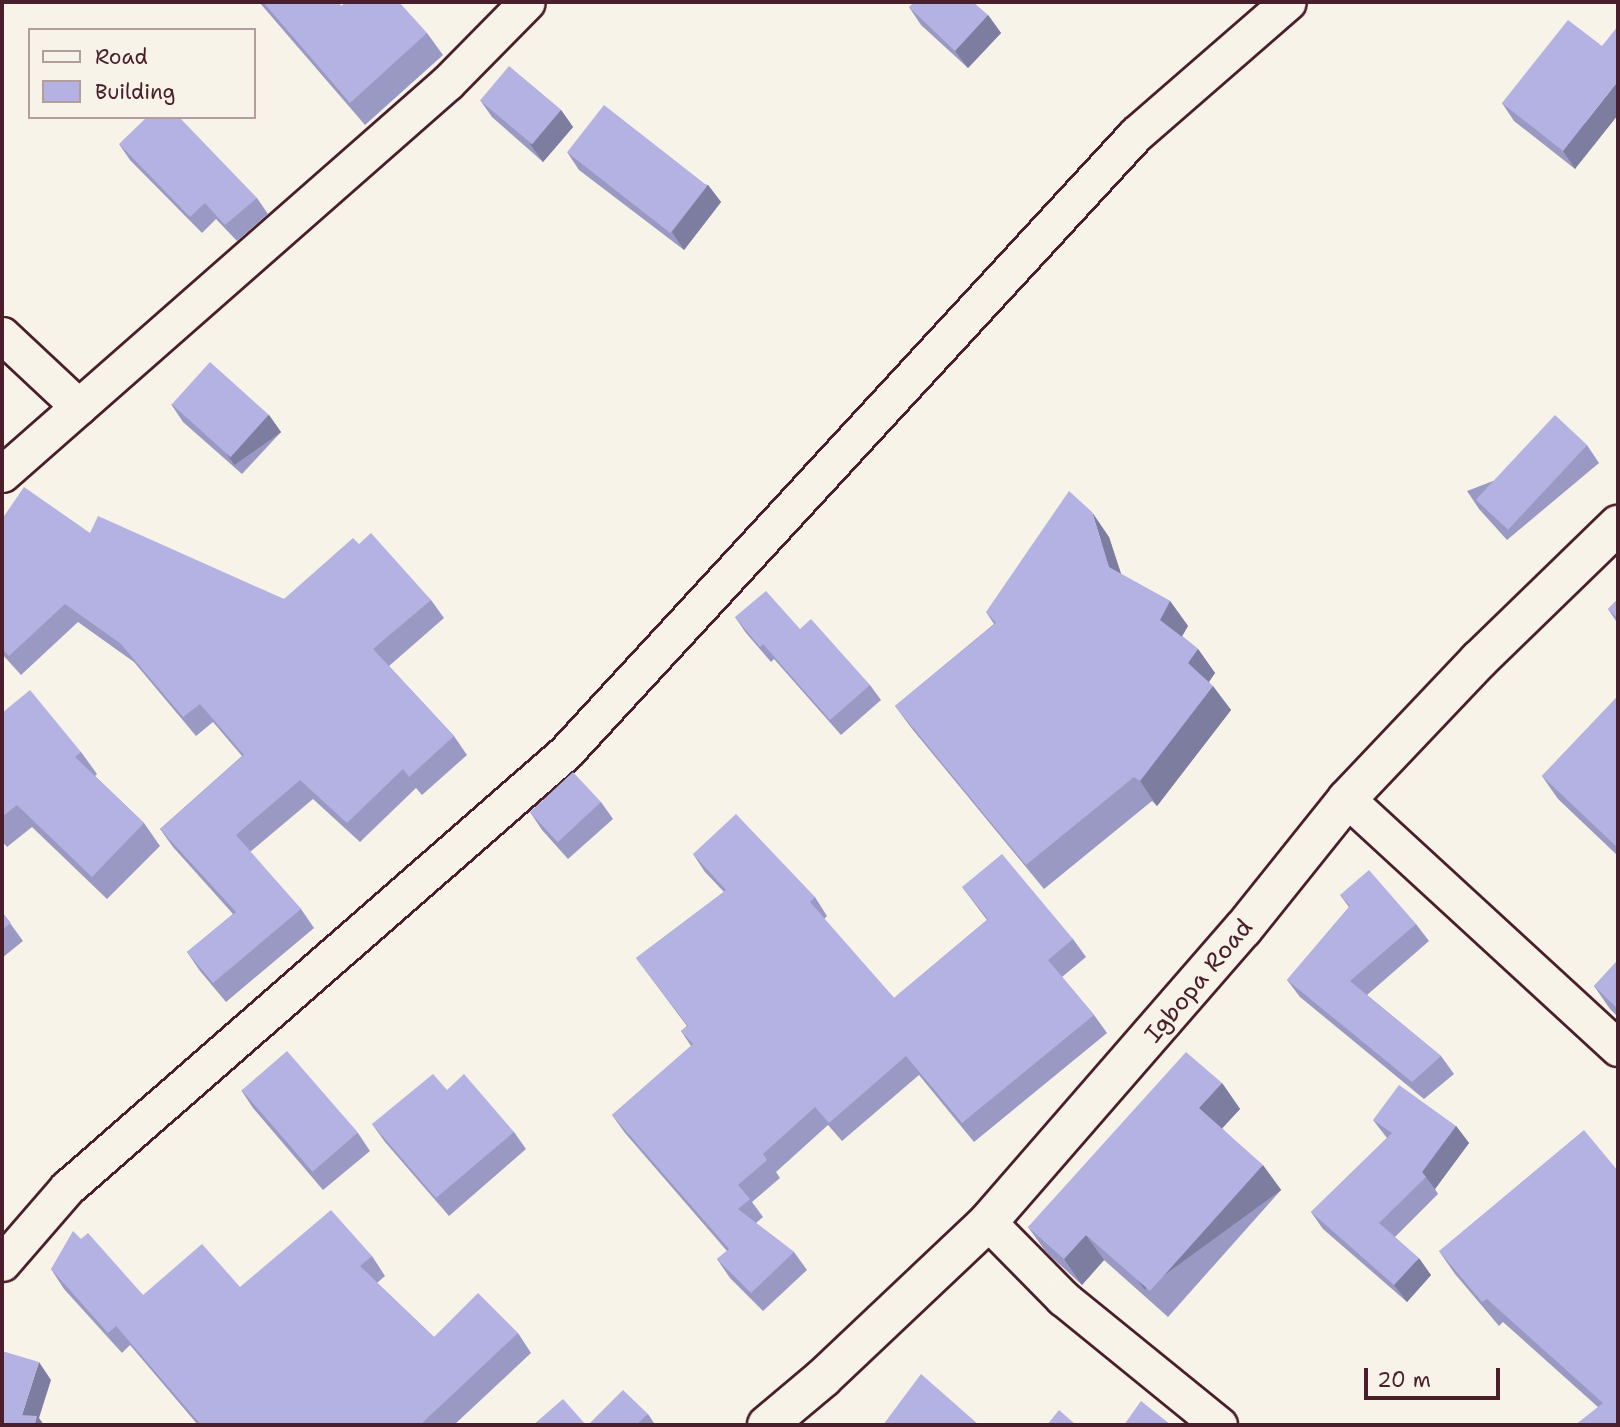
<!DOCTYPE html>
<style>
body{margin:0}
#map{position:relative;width:1620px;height:1427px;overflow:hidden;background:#f7f3e8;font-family:"Shantell Sans",sans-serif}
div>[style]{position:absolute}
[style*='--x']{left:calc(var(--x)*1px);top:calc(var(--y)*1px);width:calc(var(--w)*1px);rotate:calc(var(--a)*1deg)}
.roads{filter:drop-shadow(2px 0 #4a1f2b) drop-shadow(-2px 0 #4a1f2b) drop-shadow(0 2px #4a1f2b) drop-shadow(0 -2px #4a1f2b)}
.street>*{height:35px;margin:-17.5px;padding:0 17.5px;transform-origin:17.5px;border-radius:17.5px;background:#f7f3e8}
.secondary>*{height:38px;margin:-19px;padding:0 19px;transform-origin:19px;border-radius:19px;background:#f7f3e8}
.wall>*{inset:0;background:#9a99c3}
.shaded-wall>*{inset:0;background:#7d7d9f;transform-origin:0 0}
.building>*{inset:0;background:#b3b2e3;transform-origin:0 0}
span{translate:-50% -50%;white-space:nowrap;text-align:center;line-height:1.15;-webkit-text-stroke:7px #f7f3e8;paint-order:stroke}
.street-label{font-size:24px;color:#4a1f2b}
.frame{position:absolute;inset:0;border:4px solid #4a1f2b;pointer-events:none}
.legend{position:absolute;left:28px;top:28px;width:228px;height:91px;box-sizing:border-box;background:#f7f3e8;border:2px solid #b29e9c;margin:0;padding:9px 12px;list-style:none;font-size:21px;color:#4a1f2b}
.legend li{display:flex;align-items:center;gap:14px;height:35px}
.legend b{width:35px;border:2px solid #b29e9c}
.scale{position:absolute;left:1364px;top:1368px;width:136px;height:32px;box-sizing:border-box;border:4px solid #4a1f2b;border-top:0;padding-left:9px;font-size:21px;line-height:24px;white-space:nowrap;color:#4a1f2b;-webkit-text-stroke:5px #f7f3e8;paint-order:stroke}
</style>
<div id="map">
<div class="roads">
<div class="street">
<i style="--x:2;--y:335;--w:105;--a:43.1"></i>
<i style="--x:2;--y:474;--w:594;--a:-41.31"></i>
<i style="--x:448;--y:82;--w:112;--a:-45.4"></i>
<i style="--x:1347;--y:799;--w:368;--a:42.6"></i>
<i style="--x:988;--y:1222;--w:107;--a:45.4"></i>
<i style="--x:1063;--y:1298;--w:201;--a:39.1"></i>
<i style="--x:2;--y:1263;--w:99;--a:-49.1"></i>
<i style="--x:67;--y:1188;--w:661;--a:-41.14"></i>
<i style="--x:565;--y:753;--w:842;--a:-47.31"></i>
<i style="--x:1136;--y:134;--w:201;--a:-41"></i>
</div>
<div class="secondary">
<i style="--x:767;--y:1425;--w:73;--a:-40"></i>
<i style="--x:823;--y:1378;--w:227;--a:-43.4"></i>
<i style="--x:988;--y:1222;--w:388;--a:-49"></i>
<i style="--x:1243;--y:929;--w:166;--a:-51.3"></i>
<i style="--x:1347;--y:799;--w:192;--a:-46.5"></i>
<i style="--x:1479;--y:660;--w:194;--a:-44.2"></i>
</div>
</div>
<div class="wall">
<i style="clip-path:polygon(259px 2px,338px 2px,341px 6px,427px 33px,443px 55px,365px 125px)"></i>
<i style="clip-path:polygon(909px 7px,988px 15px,1001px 33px,968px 68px,921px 25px)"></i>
<i style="clip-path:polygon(1602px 46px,1575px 169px,1514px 121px,1502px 103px)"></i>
<i style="clip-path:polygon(480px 100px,561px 110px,573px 127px,543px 162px,492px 117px)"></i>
<i style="clip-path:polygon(119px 144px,257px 198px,268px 214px,237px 241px,216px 219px,202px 233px,130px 160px)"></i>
<i style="clip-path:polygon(567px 152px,708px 185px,721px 202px,684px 250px,579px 170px)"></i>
<i style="clip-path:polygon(171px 404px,269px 415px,281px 432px,242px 474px,183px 422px)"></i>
<i style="clip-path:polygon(1587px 445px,1599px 463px,1507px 540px,1479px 509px,1467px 491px)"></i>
<i style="clip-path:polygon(2px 519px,90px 533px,284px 599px,359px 544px,431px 600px,444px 618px,389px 666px,454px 736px,467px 755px,422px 795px,416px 788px,360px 842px,313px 799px,250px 852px,301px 909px,314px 928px,226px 1002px,200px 971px,187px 952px,233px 914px,173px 847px,160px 829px,242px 756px,213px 722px,196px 736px,134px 662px,78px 622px,21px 675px,2px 654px)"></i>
<i style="clip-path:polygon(1109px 537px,1121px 574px,1170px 601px,1188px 626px,1182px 636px,1198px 649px,1215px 673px,1209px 682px,1231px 710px,1157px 806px,1152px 801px,1044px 889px,913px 730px,895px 706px,994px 624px,986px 612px)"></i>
<i style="clip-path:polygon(1618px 599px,1618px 624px,1608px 609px)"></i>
<i style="clip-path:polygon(735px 617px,800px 629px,870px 685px,881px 700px,841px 735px,774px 659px,771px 662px,746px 633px)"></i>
<i style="clip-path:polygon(1618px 696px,1618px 856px,1558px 799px,1542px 776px)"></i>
<i style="clip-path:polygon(2px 713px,81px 752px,97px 774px,95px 776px,144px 823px,160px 846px,107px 899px,32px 827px,7px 847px,2px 841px)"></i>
<i style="clip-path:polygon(601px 802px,613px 819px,568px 859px,542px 830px,530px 812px)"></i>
<i style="clip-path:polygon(693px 854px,815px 897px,827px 916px,824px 919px,894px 998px,987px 920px,962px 887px,1073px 939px,1086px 957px,1062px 977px,1094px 1015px,1107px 1033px,974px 1142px,919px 1075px,842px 1141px,828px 1125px,776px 1172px,780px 1178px,752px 1202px,763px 1217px,756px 1223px,794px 1252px,807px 1270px,763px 1311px,730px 1278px,717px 1259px,727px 1251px,625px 1133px,612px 1115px,691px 1046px,681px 1031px,687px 1026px,636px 958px,724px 892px,705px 872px)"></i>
<i style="clip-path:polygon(1340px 895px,1416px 924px,1429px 941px,1367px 995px,1441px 1056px,1454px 1074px,1424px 1099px,1300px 997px,1287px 980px,1349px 907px)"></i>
<i style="clip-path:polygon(2px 912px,23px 941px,2px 958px)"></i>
<i style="clip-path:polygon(1618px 960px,1618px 1017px,1610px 1009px,1594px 986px)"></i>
<i style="clip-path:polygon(1222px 1083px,1240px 1109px,1222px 1128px,1281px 1190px,1168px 1317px,1104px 1260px,1082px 1285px,1046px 1252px,1028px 1227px)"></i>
<i style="clip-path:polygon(241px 1090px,358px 1133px,370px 1151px,323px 1190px,253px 1108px)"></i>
<i style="clip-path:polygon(447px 1090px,514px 1132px,526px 1149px,449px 1216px,385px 1142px,372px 1124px)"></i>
<i style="clip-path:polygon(1373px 1120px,1456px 1126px,1469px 1143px,1435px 1189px,1438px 1194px,1395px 1237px,1431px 1275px,1407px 1302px,1323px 1229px,1311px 1212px,1387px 1138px)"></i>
<i style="clip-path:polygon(1618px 1171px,1618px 1425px,1503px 1322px,1499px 1326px,1455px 1274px,1439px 1251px)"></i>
<i style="clip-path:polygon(81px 1239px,143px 1295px,240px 1287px,372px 1256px,385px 1276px,377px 1283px,434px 1337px,518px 1333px,531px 1353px,454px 1425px,198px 1425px,130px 1345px,122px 1353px,64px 1289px,51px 1269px)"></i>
<i style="clip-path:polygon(648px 1414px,654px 1423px,652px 1425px,590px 1425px)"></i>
</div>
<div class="shaded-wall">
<i style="clip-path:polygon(988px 15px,1001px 33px,968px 68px,955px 51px)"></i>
<i style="clip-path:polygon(1618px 81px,1618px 115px,1575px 169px,1563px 151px)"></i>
<i style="clip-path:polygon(561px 110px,573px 127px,543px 162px,530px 144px)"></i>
<i style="clip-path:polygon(708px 185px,721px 202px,684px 250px,672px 232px)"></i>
<i style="left:269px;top:415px;width:21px;height:57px;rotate:55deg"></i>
<i style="clip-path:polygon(1092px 512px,1109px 537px,1127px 592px,1109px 567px)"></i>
<i style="clip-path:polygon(1170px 601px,1188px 626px,1177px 645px,1160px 620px)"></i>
<i style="clip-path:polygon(1198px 649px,1215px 673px,1205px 687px,1188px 663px)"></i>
<i style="clip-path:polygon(1213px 686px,1231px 710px,1157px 806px,1140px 781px)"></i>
<i style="clip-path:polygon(1222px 1083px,1240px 1109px,1217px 1134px,1199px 1108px)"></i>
<i style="clip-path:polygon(1456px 1126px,1469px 1143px,1435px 1189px,1422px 1172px)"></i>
<i style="left:1263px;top:1165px;width:31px;height:169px;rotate:54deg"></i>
<i style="clip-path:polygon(1086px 1235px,1104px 1260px,1082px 1285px,1064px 1259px)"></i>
<i style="clip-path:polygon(1419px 1258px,1431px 1275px,1407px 1302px,1394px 1285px)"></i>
<i style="clip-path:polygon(39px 1362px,51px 1380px,39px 1418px,44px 1425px,29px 1425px,22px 1415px)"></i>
</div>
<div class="building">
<i style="clip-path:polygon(263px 2px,338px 2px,341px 6px,346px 2px,399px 2px,427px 33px,350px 103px)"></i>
<i style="clip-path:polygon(914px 2px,973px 2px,988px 15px,955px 51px,909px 7px)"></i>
<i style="clip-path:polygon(1568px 20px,1602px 46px,1618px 26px,1618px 81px,1563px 151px,1502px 103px)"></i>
<i style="left:509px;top:66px;width:68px;height:45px;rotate:40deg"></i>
<i style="left:604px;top:105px;width:131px;height:60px;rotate:38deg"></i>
<i style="clip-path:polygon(147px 117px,179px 117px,257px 198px,225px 225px,205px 203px,190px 217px,119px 144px)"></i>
<i style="left:210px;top:362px;width:79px;height:57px;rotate:42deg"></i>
<i style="left:1555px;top:415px;width:44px;height:116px;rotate:43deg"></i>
<i style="clip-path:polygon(24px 487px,90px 533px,98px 516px,284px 599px,353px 538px,359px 544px,371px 533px,431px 600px,373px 649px,454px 736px,409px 777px,403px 769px,347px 823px,300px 780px,236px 835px,301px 909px,213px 983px,187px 952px,236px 912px,160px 829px,244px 755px,200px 704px,183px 717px,121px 644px,65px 604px,9px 656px,2px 649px,2px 519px)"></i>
<i style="clip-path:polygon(1069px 491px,1092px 512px,1109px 567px,1170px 601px,1160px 620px,1198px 649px,1188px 663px,1213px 686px,1140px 781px,1134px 777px,1026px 865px,895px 706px,996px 623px,986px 612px)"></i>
<i style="clip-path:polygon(766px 591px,800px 629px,811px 619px,870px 685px,830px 720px,763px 644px,760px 647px,735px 617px)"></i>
<i style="clip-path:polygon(1618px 599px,1618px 619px,1608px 609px)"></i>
<i style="clip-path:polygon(30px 690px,81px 752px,75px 757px,144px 823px,92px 877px,17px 805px,2px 817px,2px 713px)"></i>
<i style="clip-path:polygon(1618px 696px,1618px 848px,1542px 776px)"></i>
<i style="left:573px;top:772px;width:41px;height:59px;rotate:47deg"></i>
<i style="clip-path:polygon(736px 814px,815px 897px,810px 902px,894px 998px,988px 919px,962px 887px,1002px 854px,1073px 939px,1048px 960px,1094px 1015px,962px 1123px,906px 1056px,829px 1123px,815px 1107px,763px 1154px,767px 1160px,738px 1185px,750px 1199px,738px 1209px,794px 1252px,751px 1293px,717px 1259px,729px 1249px,612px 1115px,693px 1044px,681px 1031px,688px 1026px,636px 958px,726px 890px,693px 854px)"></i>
<i style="clip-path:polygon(1369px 870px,1416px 924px,1350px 981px,1441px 1056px,1412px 1082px,1287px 980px,1350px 906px,1340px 895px)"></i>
<i style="clip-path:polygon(2px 912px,11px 923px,2px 930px)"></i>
<i style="clip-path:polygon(1618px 960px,1618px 1009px,1594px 986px)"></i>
<i style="left:287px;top:1051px;width:108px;height:60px;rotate:49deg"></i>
<i style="clip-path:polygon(1186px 1052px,1222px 1083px,1199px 1108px,1263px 1165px,1150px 1291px,1086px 1235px,1064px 1259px,1028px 1227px)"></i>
<i style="clip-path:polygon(433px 1074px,447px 1090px,464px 1074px,514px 1132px,436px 1198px,372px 1124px)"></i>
<i style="clip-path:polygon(1399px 1085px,1456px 1126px,1422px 1172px,1426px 1177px,1379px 1223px,1419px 1258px,1394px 1285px,1311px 1212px,1392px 1133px,1373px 1120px)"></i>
<i style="clip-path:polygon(1584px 1130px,1618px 1171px,1618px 1425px,1575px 1425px,1603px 1403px,1487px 1299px,1482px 1302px,1439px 1251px)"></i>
<i style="clip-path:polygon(331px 1210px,372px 1256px,360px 1266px,434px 1337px,478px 1293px,518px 1333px,420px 1425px,201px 1425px,116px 1326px,108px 1333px,51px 1269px,73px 1231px,81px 1239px,88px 1233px,143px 1295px,202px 1244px,240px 1287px)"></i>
<i style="clip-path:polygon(2px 1351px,39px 1362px,22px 1415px,37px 1416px,35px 1425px,2px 1425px)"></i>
<i style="clip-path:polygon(921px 1374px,979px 1425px,883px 1425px)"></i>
<i style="clip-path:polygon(623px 1390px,648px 1414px,636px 1425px,590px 1425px,589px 1424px)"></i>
<i style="clip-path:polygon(563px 1399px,586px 1425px,533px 1425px)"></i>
<i style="clip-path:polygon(1141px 1401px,1171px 1425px,1124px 1425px)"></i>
<i style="clip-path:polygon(1059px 1410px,1076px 1425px,1047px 1425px)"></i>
</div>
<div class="street-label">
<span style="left:1199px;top:981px;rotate:-50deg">Igbopa Road</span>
</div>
<div class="frame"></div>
<ul class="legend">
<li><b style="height:9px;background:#f7f3e8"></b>Road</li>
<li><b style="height:19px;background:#b3b2e3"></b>Building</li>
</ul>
<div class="scale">20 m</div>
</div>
